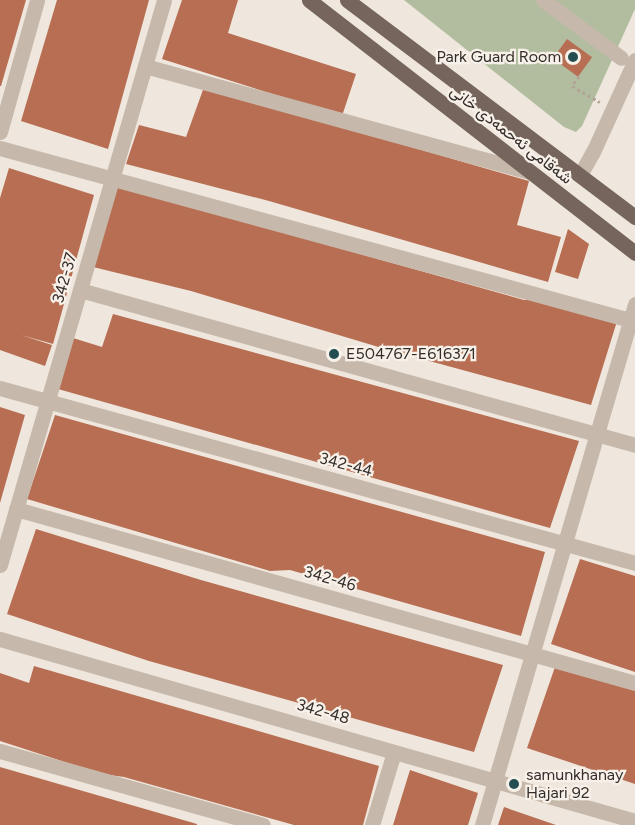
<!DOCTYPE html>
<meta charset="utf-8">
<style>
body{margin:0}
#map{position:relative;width:635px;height:825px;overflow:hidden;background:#efe7dd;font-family:Figtree,Vazirmatn,sans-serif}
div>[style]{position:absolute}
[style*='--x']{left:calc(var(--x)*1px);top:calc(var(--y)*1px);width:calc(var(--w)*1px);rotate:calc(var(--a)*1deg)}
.green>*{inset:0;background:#b2bd9f}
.building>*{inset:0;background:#b86e52;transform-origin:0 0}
.path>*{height:3px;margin-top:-1.5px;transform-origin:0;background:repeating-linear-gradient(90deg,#b2a295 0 3px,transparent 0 6px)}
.minor>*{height:15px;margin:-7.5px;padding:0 7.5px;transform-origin:7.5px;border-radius:7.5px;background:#c6b8aa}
.major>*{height:15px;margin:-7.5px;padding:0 7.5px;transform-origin:7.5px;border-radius:7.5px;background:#75655c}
.dots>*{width:16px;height:16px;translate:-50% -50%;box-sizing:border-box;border:3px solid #f7f1e9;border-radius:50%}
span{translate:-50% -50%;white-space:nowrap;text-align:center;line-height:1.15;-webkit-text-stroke:4.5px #f7f1e9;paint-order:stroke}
.poi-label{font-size:16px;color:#342d29}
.right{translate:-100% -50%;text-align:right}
.left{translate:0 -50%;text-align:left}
.street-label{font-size:16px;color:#342d29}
</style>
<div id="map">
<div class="green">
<i style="clip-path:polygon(404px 0,635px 0,635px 9px,582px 126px,576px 132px,564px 127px)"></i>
</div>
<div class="building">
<i style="clip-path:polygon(0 0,26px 0,1px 86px,0 86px)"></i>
<i style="clip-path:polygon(57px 0,149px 0,108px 149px,21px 121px)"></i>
<i style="clip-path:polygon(182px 0,238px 0,228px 33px,356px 74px,342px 116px,162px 59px)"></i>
<i style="left:567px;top:39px;width:31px;height:24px;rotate:36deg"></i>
<i style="clip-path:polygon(204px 87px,529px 181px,517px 225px,561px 237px,548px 282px,269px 201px,126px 164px,139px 125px,186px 137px)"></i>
<i style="clip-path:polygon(9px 168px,94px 195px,53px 344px,21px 335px,52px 345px,45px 366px,0 350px,0 198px)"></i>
<i style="clip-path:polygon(118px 186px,524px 300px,545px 298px,618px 318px,591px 405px,382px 348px,191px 291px,93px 267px)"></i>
<i style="clip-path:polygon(568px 229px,589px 244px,578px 279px,555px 272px)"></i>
<i style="clip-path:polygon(113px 314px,579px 441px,550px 528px,58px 389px,73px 338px,102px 347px)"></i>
<i style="clip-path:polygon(0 407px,25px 415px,0 503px)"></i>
<i style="clip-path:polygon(55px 415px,545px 552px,521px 636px,290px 570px,270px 571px,27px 499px)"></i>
<i style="clip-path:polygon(36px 529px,201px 580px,503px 665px,474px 752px,149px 661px,7px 614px)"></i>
<i style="clip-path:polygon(580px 559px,635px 576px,635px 672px,551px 644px)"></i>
<i style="clip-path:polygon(556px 664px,635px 688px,635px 784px,527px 748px)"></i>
<i style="clip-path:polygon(34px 666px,379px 766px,363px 825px,294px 825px,124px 777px,102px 774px,0 741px,0 673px,29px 683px)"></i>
<i style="clip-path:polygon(0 767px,197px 824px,197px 825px,0 825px)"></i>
<i style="clip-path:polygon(410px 770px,478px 793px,468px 825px,393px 825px)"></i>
<i style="clip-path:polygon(504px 807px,556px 825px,498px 825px)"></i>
</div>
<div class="path">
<i style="--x:579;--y:76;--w:12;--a:125"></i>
<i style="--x:572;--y:86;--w:32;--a:30"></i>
</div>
<div class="minor">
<i style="--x:543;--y:0;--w:97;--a:36.6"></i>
<i style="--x:145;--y:66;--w:398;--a:15.4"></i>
<i style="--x:0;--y:132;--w:137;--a:-74.3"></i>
<i style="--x:0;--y:148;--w:653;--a:15.27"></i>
<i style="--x:580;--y:175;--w:26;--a:-61"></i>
<i style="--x:593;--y:152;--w:101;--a:-65.5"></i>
<i style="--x:80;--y:290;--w:576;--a:15.6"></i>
<i style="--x:0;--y:388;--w:659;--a:15.41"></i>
<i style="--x:16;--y:509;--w:643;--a:15.7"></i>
<i style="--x:0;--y:565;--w:588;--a:-73.81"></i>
<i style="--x:0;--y:639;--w:661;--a:15.99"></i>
<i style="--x:0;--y:751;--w:273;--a:15.7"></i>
<i style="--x:372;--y:825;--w:76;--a:-73.2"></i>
<i style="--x:482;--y:825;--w:543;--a:-73.63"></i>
</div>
<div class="major">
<i style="--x:309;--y:0;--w:413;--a:37.8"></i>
<i style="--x:347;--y:0;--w:361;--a:37"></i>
</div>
<div class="dots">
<i style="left:573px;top:57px;background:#234d51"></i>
<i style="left:334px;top:354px;background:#234d51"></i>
<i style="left:514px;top:784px;background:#234d51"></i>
</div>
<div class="poi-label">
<span class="right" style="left:561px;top:57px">Park Guard Room</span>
<span class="left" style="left:346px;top:354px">E504767-E616371</span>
<span class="left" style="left:526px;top:784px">samunkhanay<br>Hajari 92</span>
</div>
<div class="street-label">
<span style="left:511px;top:135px;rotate:38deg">شەقامی ئەحمەدی خانی</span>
<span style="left:65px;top:278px;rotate:-74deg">342-37</span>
<span style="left:346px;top:465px;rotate:15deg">342-44</span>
<span style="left:330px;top:579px;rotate:16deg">342-46</span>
<span style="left:323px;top:712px;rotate:16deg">342-48</span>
</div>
</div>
